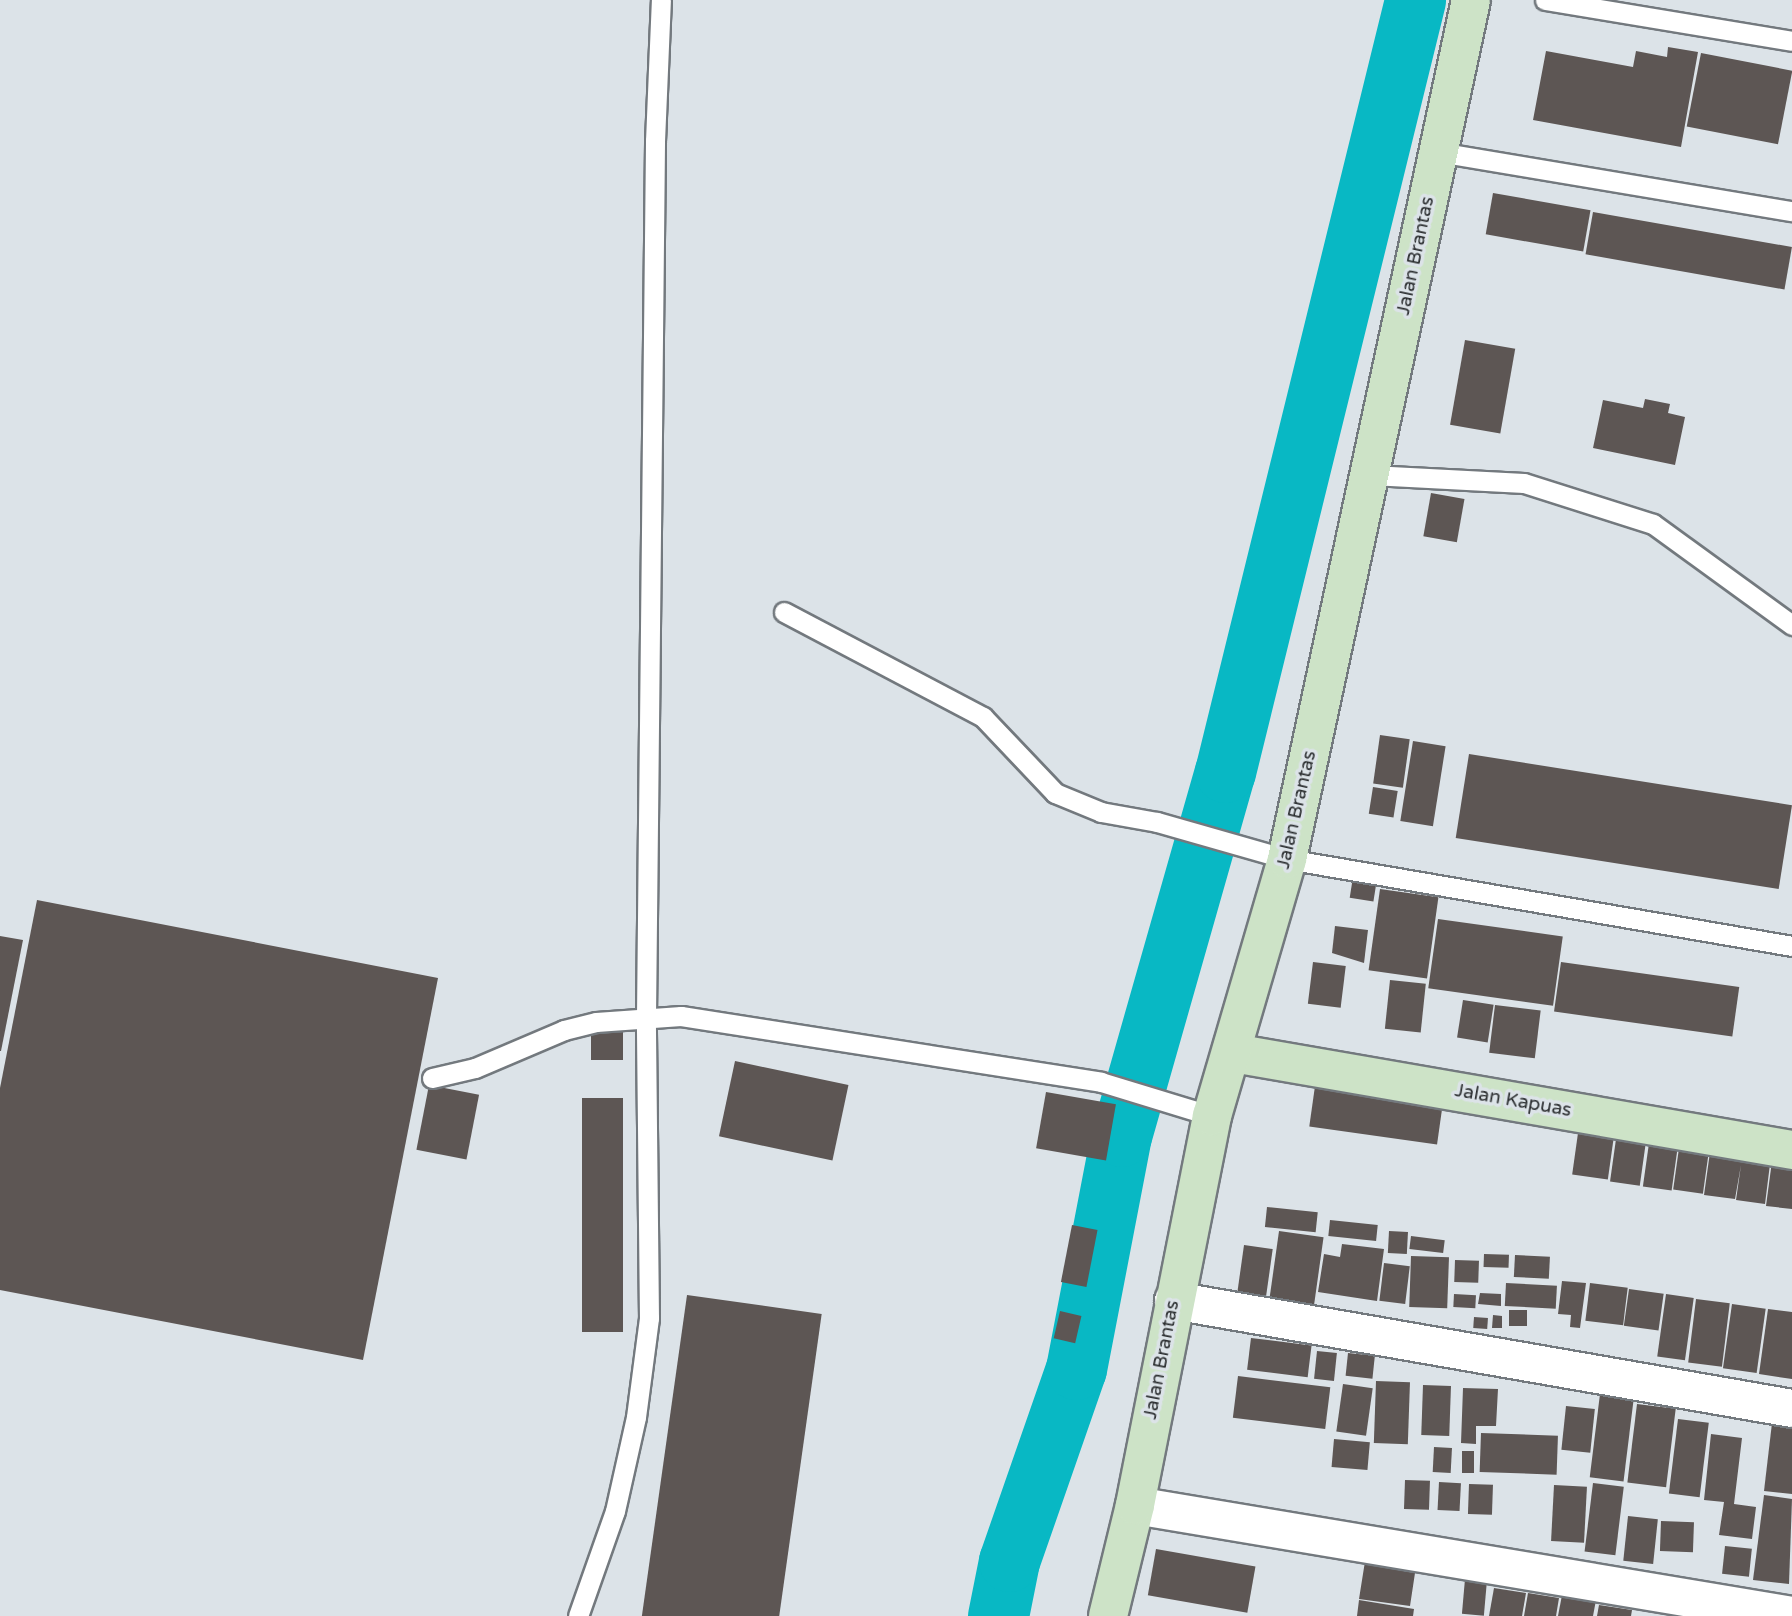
<!DOCTYPE html>
<style>
body{margin:0}
#map{position:relative;width:1792px;height:1616px;overflow:hidden;background:#dce3e8;font-family:"Varela Round",sans-serif}
div>[style]{position:absolute}
[style*='--x']{left:calc(var(--x)*1px);top:calc(var(--y)*1px);width:calc(var(--w)*1px);rotate:calc(var(--a)*1deg)}
.river>*{height:61px;margin:-30.5px;padding:0 30.5px;transform-origin:30.5px;border-radius:30.5px;background:#08b8c4}
.building>*{inset:0;background:#5d5654;transform-origin:0 0}
.roads{filter:drop-shadow(2px 0 #73797e) drop-shadow(-2px 0 #73797e) drop-shadow(0 2px #73797e) drop-shadow(0 -2px #73797e)}
.service>*{height:19px;margin:-9.5px;padding:0 9.5px;transform-origin:9.5px;border-radius:9.5px;background:#fff}
.minor>*{height:37px;margin:-18.5px;padding:0 18.5px;transform-origin:18.5px;border-radius:18.5px;background:#fff}
.secondary>*{height:38px;margin:-19px;padding:0 19px;transform-origin:19px;border-radius:19px;background:#cde3c7}
span{translate:-50% -50%;white-space:nowrap;text-align:center;line-height:1.15;-webkit-text-stroke:7px #dce3e8;paint-order:stroke}
.street-label{font-size:19px;color:#2b2e30}
</style>
<div id="map">
<div class="river">
<i style="--x:998;--y:1616;--w:56;--a:-78.7"></i>
<i style="--x:1009;--y:1561;--w:203;--a:-70.8"></i>
<i style="--x:1076;--y:1369;--w:237;--a:-79.1"></i>
<i style="--x:1121;--y:1136;--w:379;--a:-74.1"></i>
<i style="--x:1225;--y:772;--w:795;--a:-76.17"></i>
</div>
<div class="building">
<i style="clip-path:polygon(1668px 47px,1698px 52px,1681px 147px,1533px 120px,1546px 51px,1633px 67px,1636px 51px,1667px 57px)"></i>
<i style="left:1701px;top:53px;width:93px;height:75px;rotate:11deg"></i>
<i style="left:1493px;top:193px;width:99px;height:42px;rotate:10deg"></i>
<i style="left:1593px;top:212px;width:202px;height:43px;rotate:10deg"></i>
<i style="left:1465px;top:340px;width:51px;height:86px;rotate:10deg"></i>
<i style="clip-path:polygon(1645px 399px,1670px 404px,1668px 413px,1685px 417px,1675px 465px,1593px 448px,1603px 400px,1643px 408px)"></i>
<i style="left:1431px;top:493px;width:34px;height:44px;rotate:10deg"></i>
<i style="left:1380px;top:735px;width:30px;height:49px;rotate:8deg"></i>
<i style="left:1413px;top:741px;width:33px;height:81px;rotate:9deg"></i>
<i style="left:1469px;top:754px;width:327px;height:85px;rotate:9deg"></i>
<i style="left:1373px;top:787px;width:25px;height:27px;rotate:9deg"></i>
<i style="left:1353px;top:877px;width:24px;height:21px;rotate:9deg"></i>
<i style="left:1380px;top:889px;width:59px;height:82px;rotate:8deg"></i>
<i style="clip-path:polygon(37px 900px,438px 978px,363px 1360px,0 1290px,0 1088px)"></i>
<i style="left:1438px;top:919px;width:126px;height:70px;rotate:8deg"></i>
<i style="clip-path:polygon(1335px 926px,1368px 930px,1364px 963px,1332px 953px)"></i>
<i style="clip-path:polygon(0 936px,23px 940px,1px 1051px,0 1051px)"></i>
<i style="left:1313px;top:962px;width:33px;height:42px;rotate:7deg"></i>
<i style="left:1561px;top:962px;width:180px;height:50px;rotate:8deg"></i>
<i style="left:1390px;top:980px;width:36px;height:49px;rotate:6deg"></i>
<i style="left:1463px;top:1000px;width:31px;height:38px;rotate:9deg"></i>
<i style="left:1495px;top:1005px;width:46px;height:48px;rotate:7deg"></i>
<i style="left:591px;top:1029px;width:32px;height:31px"></i>
<i style="left:735px;top:1061px;width:116px;height:77px;rotate:12deg"></i>
<i style="left:429px;top:1085px;width:51px;height:66px;rotate:11deg"></i>
<i style="left:1315px;top:1086px;width:129px;height:41px;rotate:8deg"></i>
<i style="left:1046px;top:1092px;width:71px;height:57px;rotate:10deg"></i>
<i style="left:582px;top:1098px;width:41px;height:234px"></i>
<i style="left:1579px;top:1126px;width:36px;height:49px;rotate:8deg"></i>
<i style="left:1617px;top:1132px;width:30px;height:50px;rotate:8deg"></i>
<i style="left:1650px;top:1136px;width:29px;height:51px;rotate:8deg"></i>
<i style="left:1680px;top:1141px;width:30px;height:49px;rotate:8deg"></i>
<i style="clip-path:polygon(1711px 1145px,1770px 1164px,1765px 1204px,1736px 1200px,1741px 1165px,1735px 1199px,1704px 1195px)"></i>
<i style="clip-path:polygon(1772px 1161px,1792px 1163px,1792px 1209px,1766px 1206px)"></i>
<i style="left:1267px;top:1207px;width:51px;height:20px;rotate:6deg"></i>
<i style="left:1330px;top:1220px;width:48px;height:16px;rotate:6deg"></i>
<i style="left:1072px;top:1225px;width:26px;height:58px;rotate:11deg"></i>
<i style="left:1279px;top:1231px;width:45px;height:79px;rotate:8deg"></i>
<i style="left:1389px;top:1231px;width:19px;height:22px;rotate:3deg"></i>
<i style="left:1411px;top:1236px;width:34px;height:13px;rotate:7deg"></i>
<i style="clip-path:polygon(1342px 1244px,1384px 1249px,1377px 1301px,1318px 1292px,1324px 1254px,1340px 1257px)"></i>
<i style="left:1244px;top:1245px;width:29px;height:56px;rotate:8deg"></i>
<i style="left:1484px;top:1254px;width:25px;height:13px;rotate:2deg"></i>
<i style="left:1515px;top:1255px;width:35px;height:22px;rotate:3deg"></i>
<i style="left:1411px;top:1256px;width:38px;height:51px;rotate:2deg"></i>
<i style="left:1455px;top:1260px;width:24px;height:22px;rotate:2deg"></i>
<i style="left:1384px;top:1263px;width:26px;height:38px;rotate:7deg"></i>
<i style="clip-path:polygon(1562px 1281px,1586px 1283px,1580px 1328px,1570px 1327px,1571px 1315px,1558px 1314px)"></i>
<i style="left:1506px;top:1283px;width:51px;height:23px;rotate:3deg"></i>
<i style="left:1590px;top:1283px;width:38px;height:38px;rotate:7deg"></i>
<i style="left:1629px;top:1289px;width:35px;height:37px;rotate:8deg"></i>
<i style="clip-path:polygon(1480px 1293px,1501px 1294px,1501px 1306px,1478px 1304px)"></i>
<i style="left:1454px;top:1294px;width:22px;height:13px;rotate:3deg"></i>
<i style="left:1666px;top:1294px;width:28px;height:63px;rotate:8deg"></i>
<i style="left:687px;top:1295px;width:136px;height:325px;rotate:8deg"></i>
<i style="left:1696px;top:1299px;width:34px;height:64px;rotate:7deg"></i>
<i style="left:1732px;top:1304px;width:34px;height:65px;rotate:8deg"></i>
<i style="clip-path:polygon(1768px 1309px,1792px 1312px,1792px 1379px,1759px 1374px)"></i>
<i style="left:1509px;top:1310px;width:18px;height:16px"></i>
<i style="left:1060px;top:1311px;width:22px;height:28px;rotate:13deg"></i>
<i style="clip-path:polygon(1493px 1315px,1502px 1316px,1502px 1328px,1492px 1328px)"></i>
<i style="left:1474px;top:1317px;width:14px;height:11px;rotate:4deg"></i>
<i style="left:1251px;top:1338px;width:61px;height:32px;rotate:7deg"></i>
<i style="left:1317px;top:1351px;width:20px;height:28px;rotate:6deg"></i>
<i style="left:1348px;top:1353px;width:27px;height:23px;rotate:6deg"></i>
<i style="left:1238px;top:1376px;width:93px;height:42px;rotate:7deg"></i>
<i style="left:1376px;top:1381px;width:34px;height:62px;rotate:2deg"></i>
<i style="left:1343px;top:1384px;width:30px;height:48px;rotate:8deg"></i>
<i style="left:1423px;top:1385px;width:28px;height:50px;rotate:2deg"></i>
<i style="clip-path:polygon(1463px 1388px,1498px 1389px,1496px 1426px,1476px 1426px,1476px 1444px,1461px 1443px)"></i>
<i style="left:1600px;top:1394px;width:34px;height:84px;rotate:7deg"></i>
<i style="left:1637px;top:1404px;width:39px;height:79px;rotate:7deg"></i>
<i style="left:1566px;top:1406px;width:29px;height:44px;rotate:6deg"></i>
<i style="left:1678px;top:1419px;width:31px;height:75px;rotate:7deg"></i>
<i style="clip-path:polygon(1772px 1423px,1792px 1426px,1792px 1494px,1764px 1491px)"></i>
<i style="left:1481px;top:1433px;width:77px;height:39px;rotate:2deg"></i>
<i style="clip-path:polygon(1711px 1434px,1742px 1438px,1734px 1504px,1756px 1507px,1752px 1539px,1719px 1535px,1724px 1502px,1704px 1500px)"></i>
<i style="left:1334px;top:1439px;width:36px;height:28px;rotate:5deg"></i>
<i style="left:1434px;top:1447px;width:18px;height:25px;rotate:3deg"></i>
<i style="left:1462px;top:1451px;width:12px;height:22px"></i>
<i style="left:1405px;top:1480px;width:25px;height:29px;rotate:2deg"></i>
<i style="left:1439px;top:1482px;width:22px;height:28px;rotate:3deg"></i>
<i style="left:1593px;top:1483px;width:31px;height:69px;rotate:7deg"></i>
<i style="left:1469px;top:1484px;width:24px;height:30px;rotate:2deg"></i>
<i style="left:1554px;top:1485px;width:33px;height:56px;rotate:3deg"></i>
<i style="clip-path:polygon(1764px 1495px,1792px 1499px,1789px 1584px,1753px 1580px)"></i>
<i style="left:1628px;top:1516px;width:30px;height:45px;rotate:6deg"></i>
<i style="left:1661px;top:1521px;width:33px;height:30px;rotate:2deg"></i>
<i style="left:1725px;top:1546px;width:27px;height:28px;rotate:6deg"></i>
<i style="left:1156px;top:1549px;width:101px;height:47px;rotate:10deg"></i>
<i style="clip-path:polygon(1366px 1555px,1400px 1563px,1398px 1570px,1415px 1573px,1410px 1606px,1359px 1599px)"></i>
<i style="left:1465px;top:1579px;width:22px;height:35px;rotate:5deg"></i>
<i style="clip-path:polygon(1494px 1588px,1526px 1593px,1522px 1616px,1489px 1616px)"></i>
<i style="clip-path:polygon(1528px 1593px,1559px 1598px,1556px 1616px,1524px 1616px)"></i>
<i style="clip-path:polygon(1562px 1595px,1596px 1600px,1593px 1616px,1558px 1616px)"></i>
<i style="clip-path:polygon(1359px 1600px,1414px 1609px,1413px 1616px,1357px 1616px)"></i>
<i style="clip-path:polygon(1599px 1605px,1632px 1610px,1631px 1616px,1597px 1616px)"></i>
</div>
<div class="roads">
<div class="service">
<i style="--x:1545;--y:0;--w:250;--a:9.4"></i>
<i style="--x:1438;--y:152;--w:359;--a:9.5"></i>
<i style="--x:1371;--y:475;--w:153;--a:3"></i>
<i style="--x:1524;--y:483;--w:135;--a:17.6"></i>
<i style="--x:1653;--y:524;--w:172;--a:36"></i>
<i style="--x:784;--y:612;--w:225;--a:27.8"></i>
<i style="--x:983;--y:717;--w:105;--a:46.5"></i>
<i style="--x:1055;--y:793;--w:50;--a:22.4"></i>
<i style="--x:1101;--y:812;--w:57;--a:10.1"></i>
<i style="--x:1157;--y:822;--w:135;--a:15.9"></i>
<i style="--x:1287;--y:859;--w:512;--a:9.77"></i>
<i style="--x:432;--y:1078;--w:44;--a:-13.1"></i>
<i style="--x:475;--y:1068;--w:97;--a:-23.1"></i>
<i style="--x:564;--y:1030;--w:33;--a:-14"></i>
<i style="--x:596;--y:1022;--w:85;--a:-4"></i>
<i style="--x:681;--y:1016;--w:425;--a:8.9"></i>
<i style="--x:1101;--y:1082;--w:116;--a:17"></i>
<i style="--x:578;--y:1616;--w:111;--a:-70.6"></i>
<i style="--x:615;--y:1511;--w:96;--a:-77.4"></i>
<i style="--x:636;--y:1417;--w:100;--a:-82.5"></i>
<i style="--x:649;--y:1318;--w:301;--a:-90.6"></i>
<i style="--x:646;--y:1017;--w:876;--a:-89.41"></i>
<i style="--x:655;--y:141;--w:141;--a:-87.6"></i>
</div>
<div class="minor">
<i style="--x:1173;--y:1300;--w:628;--a:9.9"></i>
<i style="--x:1135;--y:1505;--w:666;--a:9.5"></i>
</div>
<div class="secondary">
<i style="--x:1233;--y:1053;--w:567;--a:9.84"></i>
<i style="--x:1108;--y:1616;--w:114;--a:-76.3"></i>
<i style="--x:1135;--y:1505;--w:397;--a:-78.8"></i>
<i style="--x:1212;--y:1116;--w:268;--a:-73.7"></i>
<i style="--x:1287;--y:859;--w:878;--a:-77.91"></i>
</div>
</div>
<div class="street-label">
<span style="left:1416px;top:256px;rotate:-78deg">Jalan Brantas</span>
<span style="left:1297px;top:810px;rotate:-77deg">Jalan Brantas</span>
<span style="left:1513px;top:1101px;rotate:10deg">Jalan Kapuas</span>
<span style="left:1162px;top:1360px;rotate:-79deg">Jalan Brantas</span>
</div>
</div>
